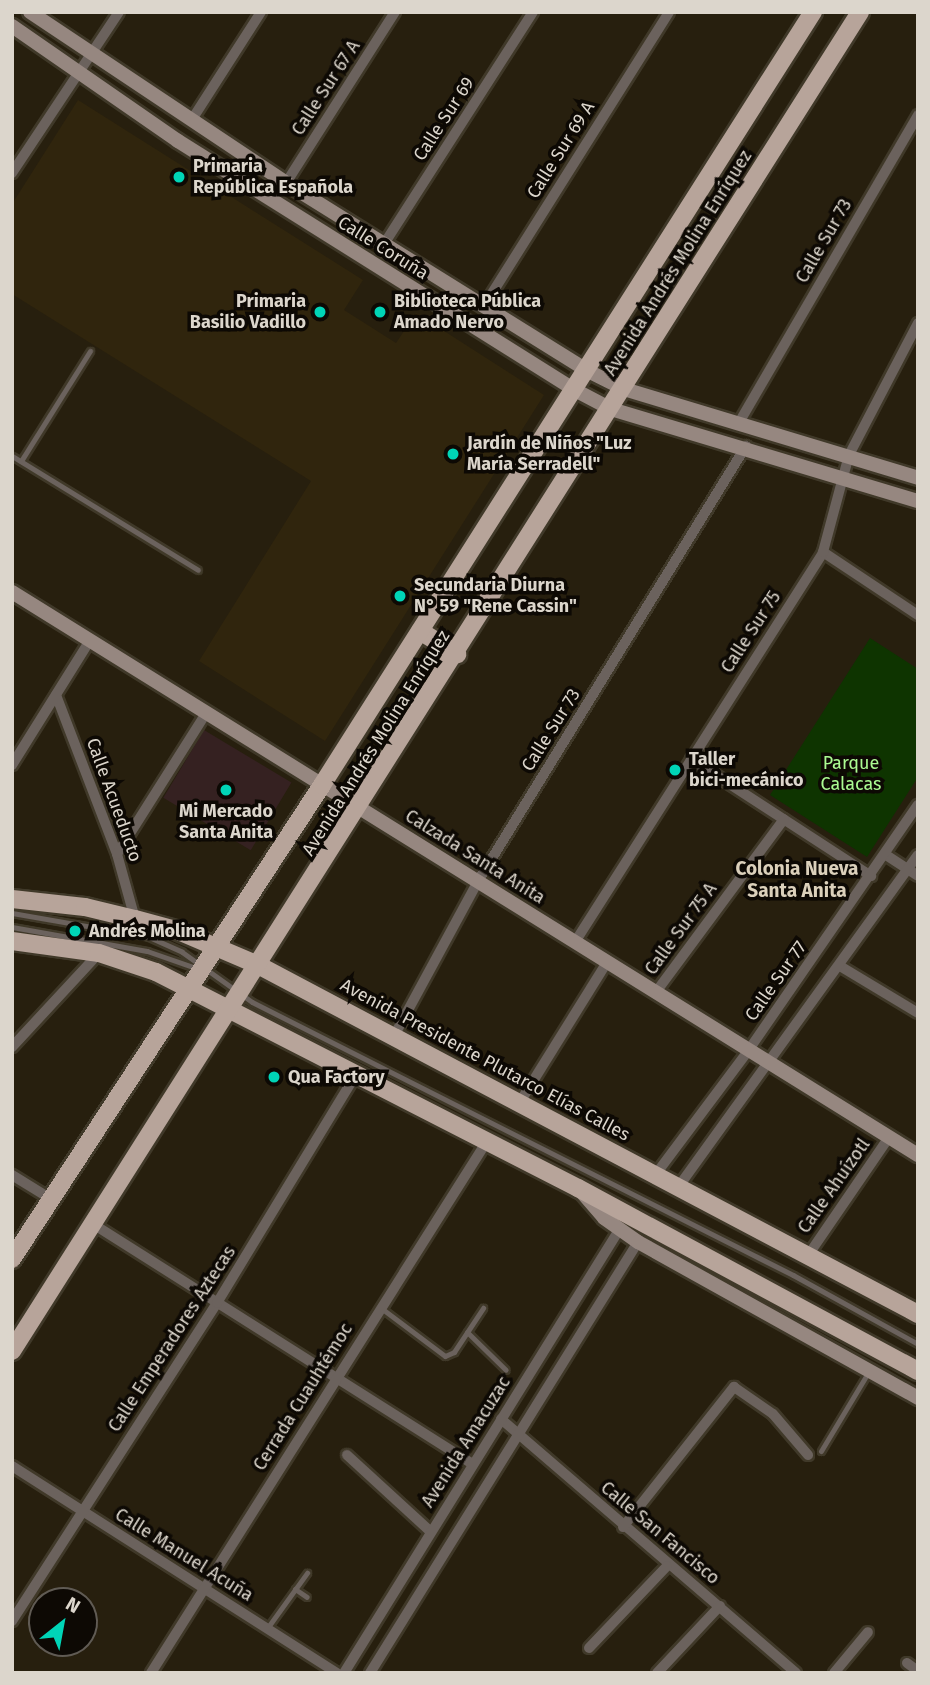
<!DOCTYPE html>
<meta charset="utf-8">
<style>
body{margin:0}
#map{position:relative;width:930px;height:1685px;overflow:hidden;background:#271f0e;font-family:"Fira Sans",sans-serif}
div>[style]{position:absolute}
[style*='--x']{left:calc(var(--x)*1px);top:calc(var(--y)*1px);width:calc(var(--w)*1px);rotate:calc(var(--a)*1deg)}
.commercial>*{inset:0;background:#352121;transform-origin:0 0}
.built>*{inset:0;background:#30250d}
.green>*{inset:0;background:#0e3400}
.roads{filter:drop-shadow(2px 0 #403929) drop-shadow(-2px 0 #403929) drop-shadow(0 2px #403929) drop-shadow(0 -2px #403929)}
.lane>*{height:5px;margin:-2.5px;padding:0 2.5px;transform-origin:2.5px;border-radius:2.5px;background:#6b625d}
.street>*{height:10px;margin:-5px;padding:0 5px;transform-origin:5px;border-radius:5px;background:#6b625d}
.secondary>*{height:14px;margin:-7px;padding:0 7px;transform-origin:7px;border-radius:7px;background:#968780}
.primary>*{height:18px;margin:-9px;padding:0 9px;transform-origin:9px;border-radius:9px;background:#b7a49a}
.dots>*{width:19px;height:19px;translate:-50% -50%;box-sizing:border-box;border:4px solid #0d0904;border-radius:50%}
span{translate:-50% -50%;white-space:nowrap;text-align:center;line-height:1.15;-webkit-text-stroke:7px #0d0904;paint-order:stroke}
.street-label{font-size:18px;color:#dcd6cc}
.poi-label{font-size:18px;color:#dcd6cc;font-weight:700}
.left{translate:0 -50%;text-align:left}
.right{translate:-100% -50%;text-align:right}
.park-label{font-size:18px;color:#abfb92}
.neighbourhood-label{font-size:19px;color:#dbd0bb;font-weight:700}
.frame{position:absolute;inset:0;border:14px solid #dcd6cc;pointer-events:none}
.north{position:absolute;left:28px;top:1587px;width:70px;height:70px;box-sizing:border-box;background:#0d0904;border:2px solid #605b54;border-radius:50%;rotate:31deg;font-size:19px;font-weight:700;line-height:28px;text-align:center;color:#dcd6cc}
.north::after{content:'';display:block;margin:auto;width:24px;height:32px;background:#00d5b7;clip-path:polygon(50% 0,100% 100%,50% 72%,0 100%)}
</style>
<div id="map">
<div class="commercial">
<i style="left:204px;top:730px;width:102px;height:79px;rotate:31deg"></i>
</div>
<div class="built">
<i style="clip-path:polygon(78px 100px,363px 280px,344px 310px,396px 343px,416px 313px,544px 395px,325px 741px,199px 661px,311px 481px,12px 294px,12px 204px)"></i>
</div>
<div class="green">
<i style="clip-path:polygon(870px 638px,918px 669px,918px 777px,867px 857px,770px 795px)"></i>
</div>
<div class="roads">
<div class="lane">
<i style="--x:12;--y:456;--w:218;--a:31.5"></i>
<i style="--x:21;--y:461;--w:130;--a:-57.9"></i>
<i style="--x:12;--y:913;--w:139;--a:9.9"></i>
<i style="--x:149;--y:937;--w:36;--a:24"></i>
<i style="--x:182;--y:952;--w:86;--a:35.5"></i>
<i style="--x:252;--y:1002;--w:606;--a:26.78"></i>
<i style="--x:793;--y:1275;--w:143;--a:28.9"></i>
<i style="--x:12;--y:927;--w:137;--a:10.1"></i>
<i style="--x:147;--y:951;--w:52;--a:19.1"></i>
<i style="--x:381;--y:1308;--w:80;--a:36.9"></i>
<i style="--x:445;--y:1356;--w:10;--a:-24"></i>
<i style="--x:454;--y:1352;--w:53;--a:-56.6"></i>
<i style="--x:467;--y:1332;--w:54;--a:44.3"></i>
<i style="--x:821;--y:1451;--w:93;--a:-59"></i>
<i style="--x:295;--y:1589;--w:14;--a:34"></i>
<i style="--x:268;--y:1627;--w:67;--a:-54.2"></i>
</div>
<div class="street">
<i style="--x:191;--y:121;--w:130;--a:-57.3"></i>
<i style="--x:12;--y:173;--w:193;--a:-56.4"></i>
<i style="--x:286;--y:183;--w:203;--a:-57.5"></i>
<i style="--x:384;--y:244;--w:276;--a:-57.3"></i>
<i style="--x:484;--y:306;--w:347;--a:-57.8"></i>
<i style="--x:740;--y:421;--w:354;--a:-59.8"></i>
<i style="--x:823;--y:552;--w:114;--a:33.6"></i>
<i style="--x:56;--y:695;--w:170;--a:69"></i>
<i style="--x:117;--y:854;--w:67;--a:74.5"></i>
<i style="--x:691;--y:759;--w:215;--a:33"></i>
<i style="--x:12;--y:765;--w:147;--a:-58"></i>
<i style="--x:117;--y:854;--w:167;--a:-57.7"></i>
<i style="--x:886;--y:855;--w:38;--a:33"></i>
<i style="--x:575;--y:942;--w:462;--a:-57.5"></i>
<i style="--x:823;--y:552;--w:100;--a:-75"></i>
<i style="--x:849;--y:455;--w:149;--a:-62.4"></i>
<i style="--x:840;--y:966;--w:91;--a:31.1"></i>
<i style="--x:656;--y:992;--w:215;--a:-53.5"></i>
<i style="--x:394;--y:1036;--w:176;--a:-61.5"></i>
<i style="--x:478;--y:881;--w:511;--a:-58.36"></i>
<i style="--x:12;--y:1047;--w:128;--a:-47.2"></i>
<i style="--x:520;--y:1102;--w:165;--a:-58.1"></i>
<i style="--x:656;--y:1174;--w:154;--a:-53.2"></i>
<i style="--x:748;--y:1051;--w:299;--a:-55.4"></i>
<i style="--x:12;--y:1175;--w:46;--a:31.6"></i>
<i style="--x:679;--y:1186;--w:408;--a:-54.2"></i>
<i style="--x:93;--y:1224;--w:449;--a:32.3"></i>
<i style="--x:809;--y:1254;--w:142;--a:-55.6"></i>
<i style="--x:501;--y:1419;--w:389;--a:40.7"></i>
<i style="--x:347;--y:1455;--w:113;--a:42.5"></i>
<i style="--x:12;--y:1466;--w:385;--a:32.5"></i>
<i style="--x:623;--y:1527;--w:179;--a:-51.6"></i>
<i style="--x:734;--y:1387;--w:47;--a:34.7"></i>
<i style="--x:773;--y:1414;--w:54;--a:49.5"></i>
<i style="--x:12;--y:1621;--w:378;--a:-57.2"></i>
<i style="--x:217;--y:1303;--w:269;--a:-58.7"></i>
<i style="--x:589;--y:1648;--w:113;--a:-46.4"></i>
<i style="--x:907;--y:1663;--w:14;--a:36"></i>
<i style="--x:151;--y:1673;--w:629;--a:-57.72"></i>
<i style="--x:344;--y:1673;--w:521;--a:-58.17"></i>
<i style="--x:370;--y:1673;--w:508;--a:-58.13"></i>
<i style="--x:657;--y:1673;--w:92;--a:-46.8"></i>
<i style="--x:834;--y:1673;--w:53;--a:-50.3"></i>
</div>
<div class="secondary">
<i style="--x:30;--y:12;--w:308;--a:33.7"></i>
<i style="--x:286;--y:183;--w:354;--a:31.9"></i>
<i style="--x:586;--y:370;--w:42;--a:26.6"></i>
<i style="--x:624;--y:389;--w:307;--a:16.8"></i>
<i style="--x:12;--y:26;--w:202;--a:34.7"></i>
<i style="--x:178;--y:141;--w:466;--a:32.1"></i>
<i style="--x:573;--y:389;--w:43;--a:27.8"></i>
<i style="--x:611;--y:409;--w:320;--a:16.7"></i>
<i style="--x:12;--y:592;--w:1067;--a:31.86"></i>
<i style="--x:579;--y:1189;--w:38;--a:49"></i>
<i style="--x:604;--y:1218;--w:42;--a:35.2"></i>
<i style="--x:638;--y:1242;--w:321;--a:29.1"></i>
</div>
<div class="primary">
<i style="--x:420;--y:631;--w:44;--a:31.9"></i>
<i style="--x:12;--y:899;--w:73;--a:6.3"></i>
<i style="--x:85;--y:907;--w:51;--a:13.5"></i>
<i style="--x:135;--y:919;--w:42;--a:15"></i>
<i style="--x:176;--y:930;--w:89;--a:23.1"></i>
<i style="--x:258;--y:965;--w:747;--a:27.87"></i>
<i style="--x:12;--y:941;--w:88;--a:7.9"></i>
<i style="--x:99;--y:953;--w:60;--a:18.4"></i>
<i style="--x:156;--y:972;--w:474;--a:27.1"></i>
<i style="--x:578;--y:1188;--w:386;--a:28.3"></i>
<i style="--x:12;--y:1259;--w:566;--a:-56.81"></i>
<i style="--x:322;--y:785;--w:916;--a:-57.58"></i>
<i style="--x:12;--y:1351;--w:1585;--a:-57.65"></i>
</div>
</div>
<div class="dots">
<i style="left:179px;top:177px;background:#00d5b7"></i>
<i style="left:320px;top:312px;background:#00d5b7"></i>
<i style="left:380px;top:312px;background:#00d5b7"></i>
<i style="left:453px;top:454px;background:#00d5b7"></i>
<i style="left:400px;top:596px;background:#00d5b7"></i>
<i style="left:675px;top:770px;background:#00d5b7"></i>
<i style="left:226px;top:790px;background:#00d5b7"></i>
<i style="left:75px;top:931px;background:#00d5b7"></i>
<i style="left:274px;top:1077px;background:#00d5b7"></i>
</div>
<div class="street-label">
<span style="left:326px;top:88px;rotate:-57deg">Calle Sur 67 A</span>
<span style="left:444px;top:119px;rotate:-57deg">Calle Sur 69</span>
<span style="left:561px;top:150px;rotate:-58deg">Calle Sur 69 A</span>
<span style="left:824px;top:241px;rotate:-60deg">Calle Sur 73</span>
<span style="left:383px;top:248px;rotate:32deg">Calle Coruña</span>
<span style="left:678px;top:263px;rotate:-58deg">Avenida Andrés Molina Enríquez</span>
<span style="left:751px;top:632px;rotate:-57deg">Calle Sur 75</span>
<span style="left:551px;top:730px;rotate:-58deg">Calle Sur 73</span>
<span style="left:376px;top:743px;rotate:-58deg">Avenida Andrés Molina Enríquez</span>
<span style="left:114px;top:800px;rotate:70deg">Calle Acueducto</span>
<span style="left:475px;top:857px;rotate:32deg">Calzada Santa Anita</span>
<span style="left:681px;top:929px;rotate:-54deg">Calle Sur 75 A</span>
<span style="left:776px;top:981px;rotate:-55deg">Calle Sur 77</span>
<span style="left:485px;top:1060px;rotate:28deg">Avenida Presidente Plutarco Elías Calles</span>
<span style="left:834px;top:1186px;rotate:-55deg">Calle Ahuízotl</span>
<span style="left:172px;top:1339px;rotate:-57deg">Calle Emperadores Aztecas</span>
<span style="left:303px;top:1397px;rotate:-58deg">Cerrada Cuauhtémoc</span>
<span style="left:466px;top:1442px;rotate:-58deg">Avenida Amacuzac</span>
<span style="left:660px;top:1533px;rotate:40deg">Calle San Fancisco</span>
<span style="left:184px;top:1555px;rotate:32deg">Calle Manuel Acuña</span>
</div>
<div class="poi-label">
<span class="left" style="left:193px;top:177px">Primaria<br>República Española</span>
<span class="right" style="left:306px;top:312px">Primaria<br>Basilio Vadillo</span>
<span class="left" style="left:394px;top:312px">Biblioteca Pública<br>Amado Nervo</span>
<span class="left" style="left:467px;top:454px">Jardín de Niños "Luz<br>María Serradell"</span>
<span class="left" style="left:414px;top:596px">Secundaria Diurna<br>N° 59 "Rene Cassin"</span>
<span class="left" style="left:689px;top:770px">Taller<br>bici-mecánico</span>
<span style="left:226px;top:822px">Mi Mercado<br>Santa Anita</span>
<span class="left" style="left:89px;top:931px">Andrés Molina</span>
<span class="left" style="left:288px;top:1077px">Qua Factory</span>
</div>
<div class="park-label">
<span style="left:851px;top:774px">Parque<br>Calacas</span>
</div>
<div class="neighbourhood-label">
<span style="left:797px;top:880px">Colonia Nueva<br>Santa Anita</span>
</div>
<div class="frame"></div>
<div class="north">N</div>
</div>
